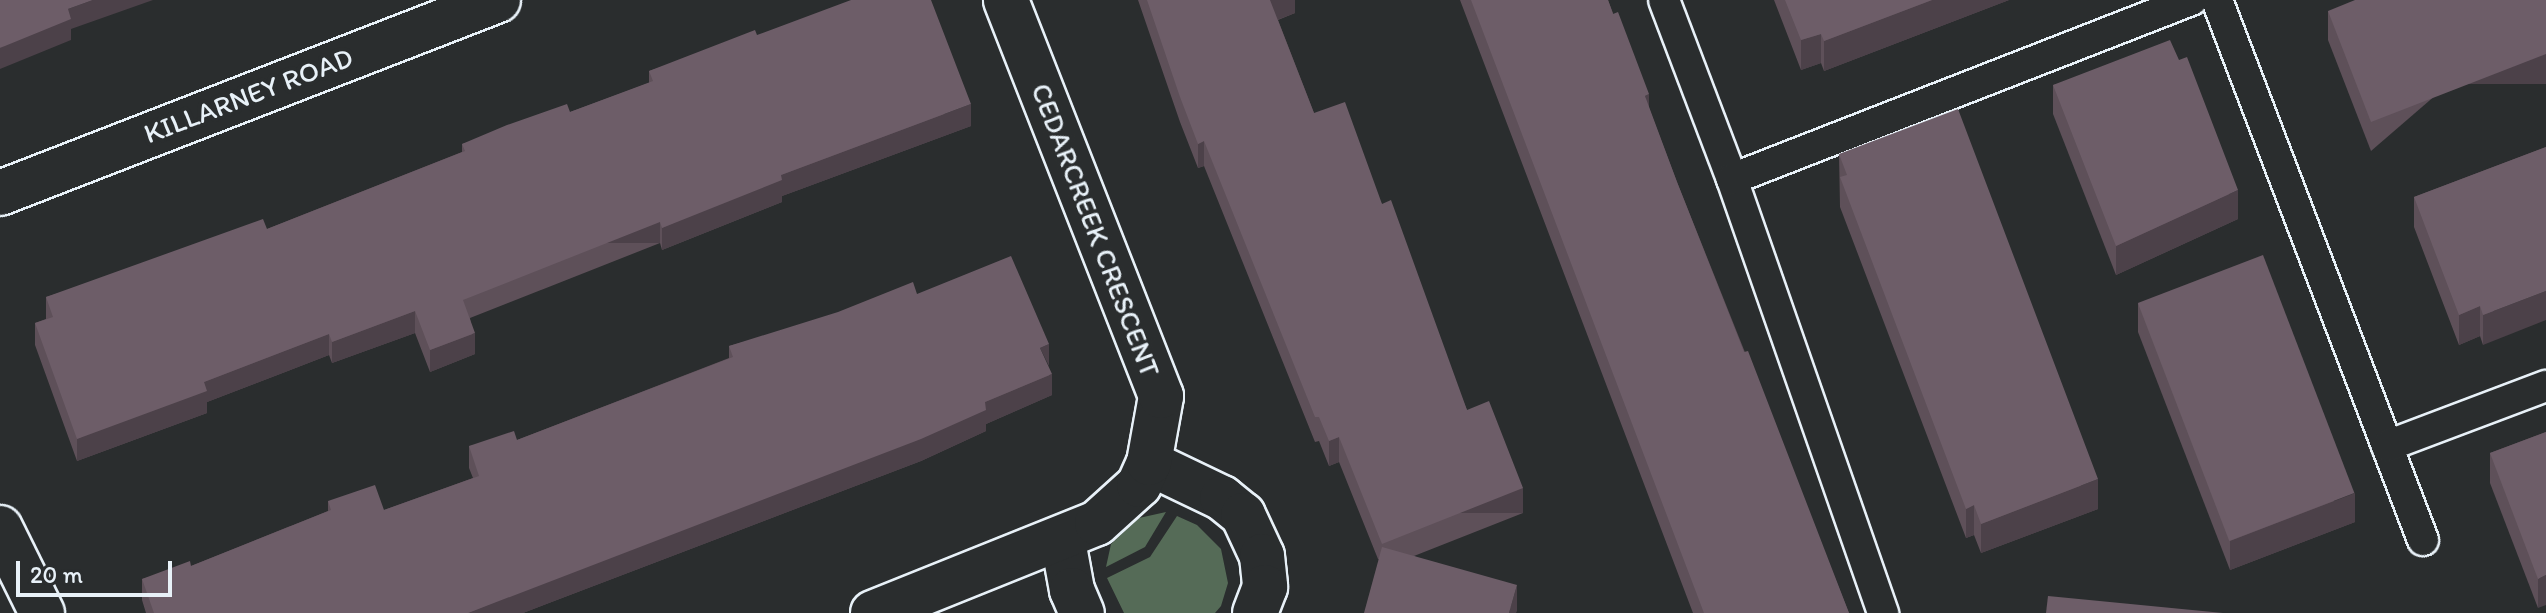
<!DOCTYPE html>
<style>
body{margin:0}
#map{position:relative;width:2546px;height:613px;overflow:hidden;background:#2a2d2e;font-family:Itim,sans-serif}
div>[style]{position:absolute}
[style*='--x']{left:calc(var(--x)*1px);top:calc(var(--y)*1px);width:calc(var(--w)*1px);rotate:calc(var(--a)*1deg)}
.green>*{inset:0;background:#556b57}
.roads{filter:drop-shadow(2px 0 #e8f1f8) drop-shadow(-2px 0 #e8f1f8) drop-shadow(0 2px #e8f1f8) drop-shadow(0 -2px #e8f1f8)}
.lane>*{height:30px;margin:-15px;padding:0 15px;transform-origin:15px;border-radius:15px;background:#2a2d2e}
.street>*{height:44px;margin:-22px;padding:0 22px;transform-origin:22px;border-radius:22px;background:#2a2d2e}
.secondary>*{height:44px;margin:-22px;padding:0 22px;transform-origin:22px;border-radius:22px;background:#2a2d2e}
.wall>*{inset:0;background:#5e5059}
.shaded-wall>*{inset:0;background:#4c4149;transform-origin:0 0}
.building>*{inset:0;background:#6d5d68;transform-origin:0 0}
span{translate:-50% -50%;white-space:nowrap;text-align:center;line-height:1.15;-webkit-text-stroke:8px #2a2d2e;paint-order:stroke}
.street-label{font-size:28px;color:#e8f1f8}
.scale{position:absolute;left:16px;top:561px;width:156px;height:36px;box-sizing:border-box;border:4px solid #e8f1f8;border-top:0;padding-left:10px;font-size:24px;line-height:28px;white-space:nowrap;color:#e8f1f8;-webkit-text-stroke:6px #2a2d2e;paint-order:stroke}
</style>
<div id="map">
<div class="green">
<i style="clip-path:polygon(1166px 512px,1145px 547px,1106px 567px,1111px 544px,1139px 518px)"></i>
<i style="clip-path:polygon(1177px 516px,1197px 525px,1221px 549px,1228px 583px,1221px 606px,1215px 613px,1124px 613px,1107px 578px,1150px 557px)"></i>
</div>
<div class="roads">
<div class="lane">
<i style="--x:1664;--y:0;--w:191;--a:69.2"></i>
<i style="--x:1732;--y:179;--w:460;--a:70.8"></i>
<i style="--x:2217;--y:0;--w:578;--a:69.12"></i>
<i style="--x:1732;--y:179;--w:494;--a:-21.3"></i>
<i style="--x:2387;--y:446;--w:170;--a:-20.7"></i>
</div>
<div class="street">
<i style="--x:1149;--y:463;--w:81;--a:25.6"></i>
<i style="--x:1222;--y:498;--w:27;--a:39"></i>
<i style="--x:1243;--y:515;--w:45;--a:65.1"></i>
<i style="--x:1262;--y:556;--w:31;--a:84"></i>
<i style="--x:1265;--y:587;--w:28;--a:111"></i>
<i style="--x:0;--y:528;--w:95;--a:63.7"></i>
<i style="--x:1063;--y:541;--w:50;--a:79.6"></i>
<i style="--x:1072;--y:590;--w:25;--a:67"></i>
<i style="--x:873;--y:613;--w:241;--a:-21.9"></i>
<i style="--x:1097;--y:523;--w:57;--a:-42.1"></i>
<i style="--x:1139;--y:485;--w:24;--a:-66"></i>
<i style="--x:1149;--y:463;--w:68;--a:-79.8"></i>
<i style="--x:1161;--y:396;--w:425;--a:-111.4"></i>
</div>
<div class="secondary">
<i style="--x:0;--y:193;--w:534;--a:-21.18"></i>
</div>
</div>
<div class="wall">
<i style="clip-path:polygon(1138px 0,1295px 0,1295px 13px,1278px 20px,1314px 113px,1382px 204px,1467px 410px,1523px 513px,1414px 556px,1517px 611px,1378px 559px,1339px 462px,1329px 466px,1319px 441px,1315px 442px,1204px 166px,1198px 168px,1180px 122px)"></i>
<i style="clip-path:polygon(1460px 0,1608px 0,1677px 182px,1849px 613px,1693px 613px)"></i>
<i style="clip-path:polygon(1774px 0,2009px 0,1824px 71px,1821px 63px,1801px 70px)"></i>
<i style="clip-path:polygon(2546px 0,2371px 151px,2328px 40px,2328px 11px)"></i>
<i style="clip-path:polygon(757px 35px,971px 126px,782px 196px,782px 202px,662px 250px,660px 243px,470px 318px,475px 354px,430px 372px,415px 333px,332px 363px,329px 355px,207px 402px,207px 413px,77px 461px,35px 345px,35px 323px,46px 319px,46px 297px,267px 229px,462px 152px,462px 144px,570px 112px,649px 83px,649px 71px)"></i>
<i style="clip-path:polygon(2179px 60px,2238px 219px,2116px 275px,2053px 114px,2053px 85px)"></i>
<i style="clip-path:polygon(2546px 147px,2483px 345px,2480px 336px,2459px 345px,2414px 227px,2414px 197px)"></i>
<i style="clip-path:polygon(1839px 154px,2098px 509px,1981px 553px,1974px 535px,1966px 538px,1840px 207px)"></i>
<i style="clip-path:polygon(917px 294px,1048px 366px,1052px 395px,986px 424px,986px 431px,921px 461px,523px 613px,146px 613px,142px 600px,142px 579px,191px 566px,328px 511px,328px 501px,384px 510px,473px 478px,469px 468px,469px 446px,517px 440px,729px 358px,729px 346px)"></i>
<i style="clip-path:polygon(2138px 303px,2355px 522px,2230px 570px,2138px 332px)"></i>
<i style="clip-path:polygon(2546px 432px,2538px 608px,2490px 483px,2490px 453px)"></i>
</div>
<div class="shaded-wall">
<i style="clip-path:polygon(93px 0,153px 0,71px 29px,71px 40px,0 69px,0 48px,68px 9px)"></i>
<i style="clip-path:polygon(1269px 0,1295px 0,1295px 13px,1269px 23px)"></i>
<i style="clip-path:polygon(1932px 0,2009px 0,1824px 71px,1824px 41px)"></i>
<i style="clip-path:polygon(1821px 34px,1821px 63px,1801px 70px,1801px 40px)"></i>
<i style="left:2546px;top:54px;width:30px;height:188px;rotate:90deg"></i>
<i style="clip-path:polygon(1649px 94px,1649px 123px,1645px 96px)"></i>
<i style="clip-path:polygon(971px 104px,971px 126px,782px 196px,782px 202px,662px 250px,662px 228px,781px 175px)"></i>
<i style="clip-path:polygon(1204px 141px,1204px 166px,1198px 168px,1198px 144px)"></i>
<i style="clip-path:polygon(2238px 190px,2238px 219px,2116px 275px,2116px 246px)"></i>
<i style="left:660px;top:222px;width:21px;height:212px;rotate:90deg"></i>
<i style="clip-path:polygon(2546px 291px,2546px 320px,2483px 345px,2483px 315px)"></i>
<i style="clip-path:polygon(2480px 306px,2480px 336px,2459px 345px,2459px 315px)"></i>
<i style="clip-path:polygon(415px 311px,415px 333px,332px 363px,332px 342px)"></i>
<i style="clip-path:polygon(475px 333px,475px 354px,430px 372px,430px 350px)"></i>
<i style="clip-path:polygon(329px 334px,329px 355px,207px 402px,207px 413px,77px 461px,77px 439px,204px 382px)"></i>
<i style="clip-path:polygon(1049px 344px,1049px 366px,1040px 348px)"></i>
<i style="clip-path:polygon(1052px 374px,1052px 395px,986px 424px,986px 431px,921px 461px,523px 613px,468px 613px,985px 402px)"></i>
<i style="clip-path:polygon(1339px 437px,1339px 462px,1329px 466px,1329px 441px)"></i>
<i style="clip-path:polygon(2098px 479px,2098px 509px,1981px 553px,1981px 524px)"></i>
<i style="left:1523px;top:488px;width:25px;height:152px;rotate:90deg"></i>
<i style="clip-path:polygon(2355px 493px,2355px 522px,2230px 570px,2230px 541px)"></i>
<i style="clip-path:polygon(1974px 505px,1974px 535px,1966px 538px,1966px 509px)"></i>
<i style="clip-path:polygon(2546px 575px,2546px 605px,2538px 608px,2538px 579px)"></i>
<i style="clip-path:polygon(1517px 585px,1517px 611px,1516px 613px,1509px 613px)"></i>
</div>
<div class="building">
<i style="clip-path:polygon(0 0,93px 0,68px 9px,71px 19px,0 48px)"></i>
<i style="clip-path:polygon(851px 0,931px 0,971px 104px,781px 175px,782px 180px,662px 228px,660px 222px,463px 300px,475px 333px,430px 350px,415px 311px,332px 342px,329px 334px,204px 382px,207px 391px,77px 439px,35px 323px,53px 317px,46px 297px,263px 219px,267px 229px,465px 151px,462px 144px,507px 125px,567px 104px,570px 112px,653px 81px,649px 71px,755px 30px,757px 35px)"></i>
<i style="clip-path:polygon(1147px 0,1270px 0,1314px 113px,1345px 102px,1382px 204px,1391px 200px,1467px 410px,1489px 401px,1523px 488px,1382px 544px,1339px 437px,1329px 441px,1319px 417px,1315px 417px,1204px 141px,1198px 144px,1180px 97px)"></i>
<i style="clip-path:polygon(1471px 0,1608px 0,1613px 14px,1618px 12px,1649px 94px,1645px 96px,1677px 182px,1744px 352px,1748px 351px,1849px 613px,1704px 613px)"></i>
<i style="clip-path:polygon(1785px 0,1932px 0,1824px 41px,1821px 34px,1801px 40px)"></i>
<i style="clip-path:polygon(2355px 0,2546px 0,2546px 54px,2371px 122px,2328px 11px)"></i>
<i style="clip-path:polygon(2170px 40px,2179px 60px,2187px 57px,2238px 190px,2116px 246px,2053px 85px)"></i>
<i style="clip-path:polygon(1958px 109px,2098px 479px,1981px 524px,1974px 505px,1966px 509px,1840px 177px,1847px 175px,1839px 154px)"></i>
<i style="clip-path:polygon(2546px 147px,2546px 291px,2483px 315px,2480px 306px,2459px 315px,2414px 197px)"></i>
<i style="left:2263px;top:255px;width:255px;height:134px;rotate:69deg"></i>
<i style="clip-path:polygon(1011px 256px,1049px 344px,1040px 348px,1052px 374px,985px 402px,986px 410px,921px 439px,468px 613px,154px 613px,142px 579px,190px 561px,191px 566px,331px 510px,328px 501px,375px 485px,384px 510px,479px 476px,469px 446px,514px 431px,517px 440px,733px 357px,729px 346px,838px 312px,913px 282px,917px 294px)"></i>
<i style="clip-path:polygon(2546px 432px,2546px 575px,2538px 579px,2490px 453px)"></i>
<i style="clip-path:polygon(1382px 547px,1517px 585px,1509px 613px,1364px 613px)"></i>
<i style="clip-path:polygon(2048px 596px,2223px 613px,2046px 613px)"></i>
</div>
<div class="street-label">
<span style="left:248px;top:95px;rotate:-21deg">KILLARNEY ROAD</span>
<span style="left:1096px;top:230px;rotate:69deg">CEDARCREEK CRESCENT</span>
</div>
<div class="scale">20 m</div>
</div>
